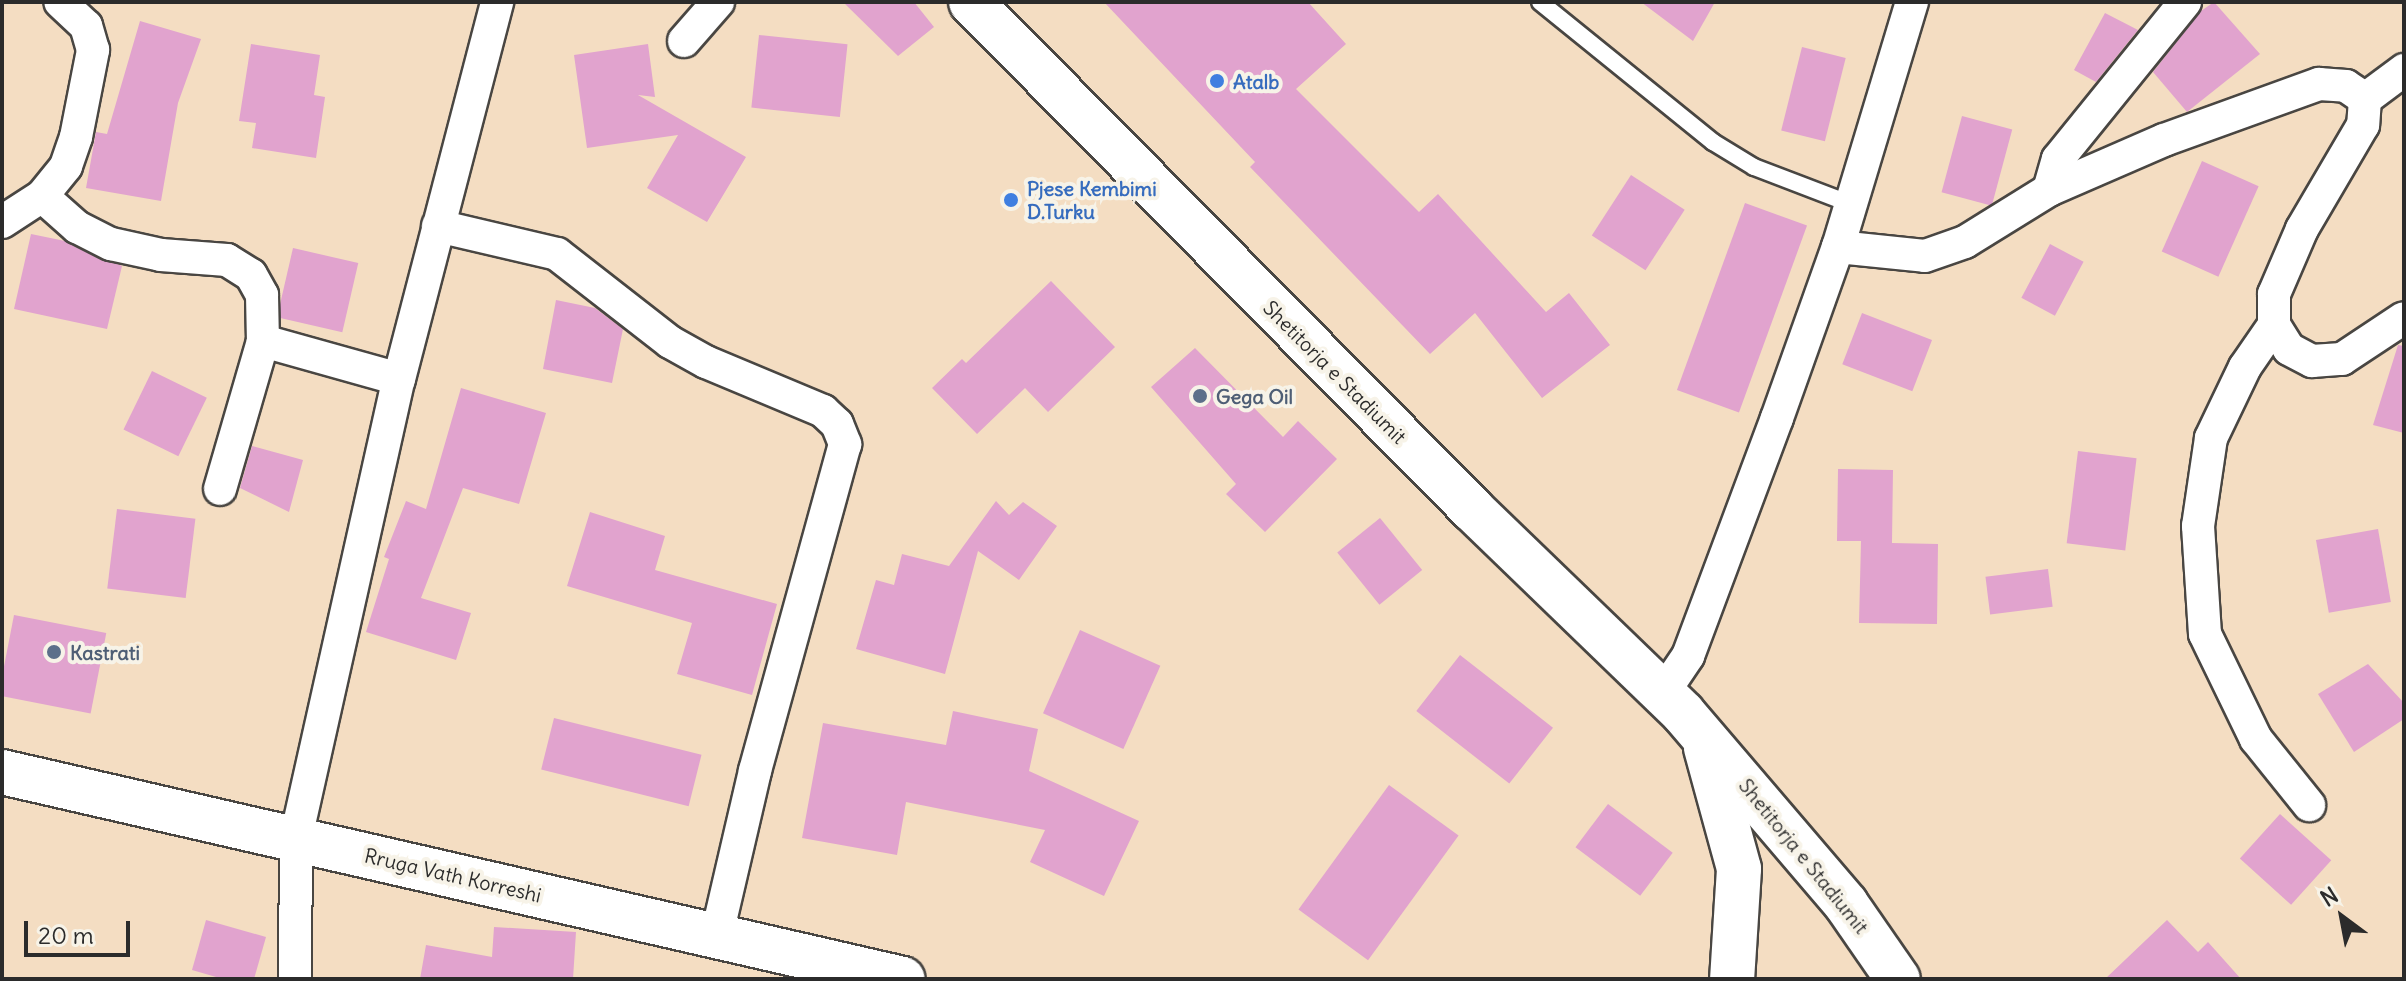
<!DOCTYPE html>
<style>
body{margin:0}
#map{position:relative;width:2406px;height:981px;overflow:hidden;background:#f4ddc2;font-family:Delius,sans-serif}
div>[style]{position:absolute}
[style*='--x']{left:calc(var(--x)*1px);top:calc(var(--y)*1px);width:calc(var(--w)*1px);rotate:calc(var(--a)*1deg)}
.building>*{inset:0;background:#e1a3ce;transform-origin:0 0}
.roads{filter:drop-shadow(2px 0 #494642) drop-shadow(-2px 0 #494642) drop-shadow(0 2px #494642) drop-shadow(0 -2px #494642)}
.lane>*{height:16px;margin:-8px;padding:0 8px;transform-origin:8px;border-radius:8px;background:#fff}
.street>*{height:32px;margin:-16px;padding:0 16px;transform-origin:16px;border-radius:16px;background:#fff}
.secondary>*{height:44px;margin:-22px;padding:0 22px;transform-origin:22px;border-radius:22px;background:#fff}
.dots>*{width:22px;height:22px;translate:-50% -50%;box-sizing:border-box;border:4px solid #f7f3e8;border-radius:50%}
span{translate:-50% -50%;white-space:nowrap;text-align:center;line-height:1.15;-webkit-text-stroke:8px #f7f3e8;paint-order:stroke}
.shop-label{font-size:20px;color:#366cbe;font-weight:700}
.left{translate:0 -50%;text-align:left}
.street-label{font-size:20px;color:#2b2b2b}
.service-label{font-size:20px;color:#4e5e75;font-weight:700}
.frame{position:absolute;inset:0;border:4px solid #2b2b2b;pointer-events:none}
.north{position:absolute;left:2302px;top:877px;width:80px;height:80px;-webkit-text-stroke:6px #f7f3e8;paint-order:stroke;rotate:328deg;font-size:22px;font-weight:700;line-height:32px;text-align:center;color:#2b2b2b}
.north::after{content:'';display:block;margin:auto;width:28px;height:36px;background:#2b2b2b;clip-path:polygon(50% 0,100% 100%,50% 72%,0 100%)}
.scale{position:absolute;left:24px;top:921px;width:106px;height:36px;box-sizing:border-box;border:4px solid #2b2b2b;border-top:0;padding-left:10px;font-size:24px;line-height:28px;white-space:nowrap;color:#2b2b2b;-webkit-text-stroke:6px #f7f3e8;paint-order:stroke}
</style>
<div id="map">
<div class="building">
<i style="clip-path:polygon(843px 2px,914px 2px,934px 27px,898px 56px)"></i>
<i style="clip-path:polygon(1104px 2px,1308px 2px,1346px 44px,1296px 89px,1419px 212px,1438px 194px,1546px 312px,1569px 293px,1610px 345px,1542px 398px,1475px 313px,1430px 354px,1250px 167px,1255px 162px)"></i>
<i style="clip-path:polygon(1641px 2px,1715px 2px,1693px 41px)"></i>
<i style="clip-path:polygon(2214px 2px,2260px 54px,2187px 112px,2153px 72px,2201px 11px)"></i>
<i style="clip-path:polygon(2105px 13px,2138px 30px,2096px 82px,2074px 70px)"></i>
<i style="clip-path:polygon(140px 21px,201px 39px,178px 103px,161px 201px,86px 188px,96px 132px,107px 134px)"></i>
<i style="left:759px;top:35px;width:89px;height:73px;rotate:6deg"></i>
<i style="clip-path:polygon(251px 44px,320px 55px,314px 95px,325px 97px,316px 158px,252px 148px,256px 123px,239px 121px)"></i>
<i style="clip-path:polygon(648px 44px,655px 97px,638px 95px,746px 157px,707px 222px,647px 188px,678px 135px,587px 148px,574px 55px)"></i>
<i style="left:1802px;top:47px;width:45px;height:86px;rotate:14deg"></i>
<i style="left:1962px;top:116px;width:52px;height:79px;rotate:15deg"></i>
<i style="left:2202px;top:161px;width:62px;height:99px;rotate:24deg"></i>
<i style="left:1631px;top:175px;width:64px;height:72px;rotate:33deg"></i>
<i style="left:1745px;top:203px;width:66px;height:199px;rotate:20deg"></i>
<i style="clip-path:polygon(31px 234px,65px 241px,122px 266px,107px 329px,14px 309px)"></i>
<i style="left:2050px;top:244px;width:38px;height:61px;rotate:28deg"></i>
<i style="left:293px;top:248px;width:67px;height:71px;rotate:13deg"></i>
<i style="clip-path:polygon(1051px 281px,1115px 347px,1048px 412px,1025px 388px,977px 434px,932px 388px,962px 359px,966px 363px)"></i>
<i style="clip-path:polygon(556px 300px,595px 308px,623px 329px,612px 383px,543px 369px)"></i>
<i style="left:1862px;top:313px;width:75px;height:55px;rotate:21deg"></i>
<i style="clip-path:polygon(2398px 345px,2404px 346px,2404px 433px,2373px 425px)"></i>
<i style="clip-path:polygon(1195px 348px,1283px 437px,1298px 421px,1337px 459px,1265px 532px,1226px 494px,1236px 484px,1151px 387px)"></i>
<i style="left:152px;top:371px;width:61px;height:65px;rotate:26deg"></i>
<i style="clip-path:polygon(461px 388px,546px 413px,519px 504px,463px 488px,421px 598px,471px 613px,456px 660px,366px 632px,389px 559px,384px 557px,406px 501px,426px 509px)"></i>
<i style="clip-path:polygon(252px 446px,303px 460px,289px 512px,240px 488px)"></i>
<i style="left:2078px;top:451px;width:59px;height:93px;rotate:7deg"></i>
<i style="clip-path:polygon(1838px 469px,1893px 470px,1892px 543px,1938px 544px,1937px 624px,1859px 623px,1861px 541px,1837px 541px)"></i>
<i style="clip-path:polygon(996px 501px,1009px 515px,1023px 502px,1057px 526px,1019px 580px,978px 551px,945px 674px,856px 649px,876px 580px,894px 585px,902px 554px,949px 566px)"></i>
<i style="left:117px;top:509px;width:79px;height:80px;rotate:7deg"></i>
<i style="clip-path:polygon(590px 512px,665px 536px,655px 570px,777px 604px,752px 695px,677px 674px,692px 623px,567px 586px)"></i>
<i style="left:1380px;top:518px;width:67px;height:55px;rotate:51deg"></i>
<i style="left:2378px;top:529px;width:74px;height:63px;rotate:80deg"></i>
<i style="left:2048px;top:569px;width:38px;height:63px;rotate:83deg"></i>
<i style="left:14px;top:615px;width:94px;height:82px;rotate:11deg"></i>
<i style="left:1080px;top:630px;width:88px;height:91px;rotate:24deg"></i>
<i style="left:1460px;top:655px;width:118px;height:71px;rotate:38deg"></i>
<i style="clip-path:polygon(2368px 664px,2404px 703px,2404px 719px,2354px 752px,2318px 694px)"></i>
<i style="clip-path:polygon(953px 711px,1038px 729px,1029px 771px,1139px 821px,1104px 896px,1030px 862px,1045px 830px,906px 802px,897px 855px,802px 838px,823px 723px,946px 745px)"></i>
<i style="left:554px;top:718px;width:152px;height:53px;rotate:14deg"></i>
<i style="left:1389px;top:785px;width:86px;height:154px;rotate:36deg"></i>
<i style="left:1608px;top:804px;width:81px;height:54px;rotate:37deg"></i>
<i style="left:2280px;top:814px;width:69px;height:60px;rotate:42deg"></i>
<i style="clip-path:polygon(206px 920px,266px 937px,254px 979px,223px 979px,192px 970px)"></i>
<i style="clip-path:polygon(2167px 920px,2198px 952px,2208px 942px,2241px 979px,2105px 979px)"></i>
<i style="clip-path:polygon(494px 927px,576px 932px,573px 979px,420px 979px,426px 945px,492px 957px)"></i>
</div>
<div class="roads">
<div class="lane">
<i style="--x:1540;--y:2;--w:223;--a:39"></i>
<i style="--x:1713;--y:142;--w:48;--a:31.4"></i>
<i style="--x:1754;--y:167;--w:104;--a:20.9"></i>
</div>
<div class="street">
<i style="--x:684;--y:41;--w:52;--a:-48.9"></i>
<i style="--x:2365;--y:99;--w:49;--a:-36.6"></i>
<i style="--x:2049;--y:190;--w:32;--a:-74"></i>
<i style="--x:2058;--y:159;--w:202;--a:-51"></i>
<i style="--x:42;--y:196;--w:47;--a:41.5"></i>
<i style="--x:77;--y:227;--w:38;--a:27"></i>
<i style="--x:111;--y:244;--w:51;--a:12.4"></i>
<i style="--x:161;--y:255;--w:66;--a:4.3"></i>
<i style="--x:227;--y:260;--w:28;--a:32"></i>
<i style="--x:251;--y:275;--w:23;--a:61"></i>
<i style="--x:262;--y:295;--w:46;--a:88.8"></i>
<i style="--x:263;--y:341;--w:154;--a:106.2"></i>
<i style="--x:2;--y:222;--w:48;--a:-33"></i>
<i style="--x:42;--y:196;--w:38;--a:-51"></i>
<i style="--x:66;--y:166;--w:31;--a:-71"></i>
<i style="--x:76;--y:137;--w:89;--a:-78.9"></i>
<i style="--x:93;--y:50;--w:25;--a:-106"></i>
<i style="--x:86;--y:26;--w:35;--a:-137"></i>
<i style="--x:438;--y:226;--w:122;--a:13.2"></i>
<i style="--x:557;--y:254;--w:143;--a:37.9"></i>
<i style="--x:670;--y:342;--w:41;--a:29.1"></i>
<i style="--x:706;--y:362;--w:127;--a:22.7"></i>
<i style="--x:823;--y:411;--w:19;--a:43"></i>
<i style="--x:837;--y:424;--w:22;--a:68"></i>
<i style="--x:845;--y:444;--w:339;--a:105.4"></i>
<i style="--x:755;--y:771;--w:171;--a:103.1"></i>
<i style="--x:1838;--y:247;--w:87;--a:5.9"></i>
<i style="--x:1925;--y:256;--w:42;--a:-19.3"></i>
<i style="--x:1965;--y:242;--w:99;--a:-31.8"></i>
<i style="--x:2049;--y:190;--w:125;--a:-23.5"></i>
<i style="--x:2164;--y:140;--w:165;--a:-19.9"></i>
<i style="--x:2319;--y:84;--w:27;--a:4"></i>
<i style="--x:2346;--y:86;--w:23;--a:34"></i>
<i style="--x:2365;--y:99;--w:26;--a:94"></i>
<i style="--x:2363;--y:125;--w:121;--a:120.4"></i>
<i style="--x:2302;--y:229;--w:71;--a:113.3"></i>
<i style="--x:2274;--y:294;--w:31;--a:90"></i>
<i style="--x:2274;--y:325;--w:28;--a:58"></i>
<i style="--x:2289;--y:349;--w:26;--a:28"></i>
<i style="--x:2312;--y:361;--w:30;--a:-4"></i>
<i style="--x:2342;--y:359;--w:74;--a:-33.5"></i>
<i style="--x:2274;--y:325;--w:51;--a:124.6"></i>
<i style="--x:2245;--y:367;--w:79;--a:115.6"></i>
<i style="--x:2211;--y:438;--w:89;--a:98.4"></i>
<i style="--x:2198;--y:526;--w:108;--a:86.3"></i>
<i style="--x:2205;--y:634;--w:117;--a:64.1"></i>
<i style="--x:2256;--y:739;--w:85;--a:51.2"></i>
<i style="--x:263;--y:341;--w:141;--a:15.6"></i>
<i style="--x:1663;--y:693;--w:45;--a:-56"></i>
<i style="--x:1688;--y:656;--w:254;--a:-69.5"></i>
<i style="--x:1777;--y:418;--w:182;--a:-70.4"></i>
<i style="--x:1838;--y:247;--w:256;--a:-73.2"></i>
<i style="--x:295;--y:979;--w:141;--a:-89.6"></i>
<i style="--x:296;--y:838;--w:470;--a:-77.4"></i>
<i style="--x:399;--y:379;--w:390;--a:-75.4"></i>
</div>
<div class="secondary">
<i style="--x:971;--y:2;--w:713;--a:45.34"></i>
<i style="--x:1472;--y:509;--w:293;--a:44"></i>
<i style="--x:1683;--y:713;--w:251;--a:49.5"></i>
<i style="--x:1846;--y:904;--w:91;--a:55.3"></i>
<i style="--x:1706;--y:748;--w:125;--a:74.7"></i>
<i style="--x:1739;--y:869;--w:110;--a:93.6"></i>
<i style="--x:2;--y:772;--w:924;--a:12.94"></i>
</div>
</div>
<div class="dots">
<i style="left:1217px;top:81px;background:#3f7fe0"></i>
<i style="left:1011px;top:200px;background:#3f7fe0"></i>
<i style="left:1200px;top:396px;background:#5c6f8a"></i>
<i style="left:54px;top:652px;background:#5c6f8a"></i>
</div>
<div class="shop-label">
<span class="left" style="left:1233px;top:81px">Atalb</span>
<span class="left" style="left:1027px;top:200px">Pjese Kembimi<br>D.Turku</span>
</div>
<div class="street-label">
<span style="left:1335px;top:372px;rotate:45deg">Shetitorja e Stadiumit</span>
<span style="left:1804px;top:856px;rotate:51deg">Shetitorja e Stadiumit</span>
<span style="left:453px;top:875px;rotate:13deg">Rruga Vath Korreshi</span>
</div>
<div class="service-label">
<span class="left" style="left:1216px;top:396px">Gega Oil</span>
<span class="left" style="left:70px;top:652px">Kastrati</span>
</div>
<div class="frame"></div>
<div class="north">N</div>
<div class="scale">20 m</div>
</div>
